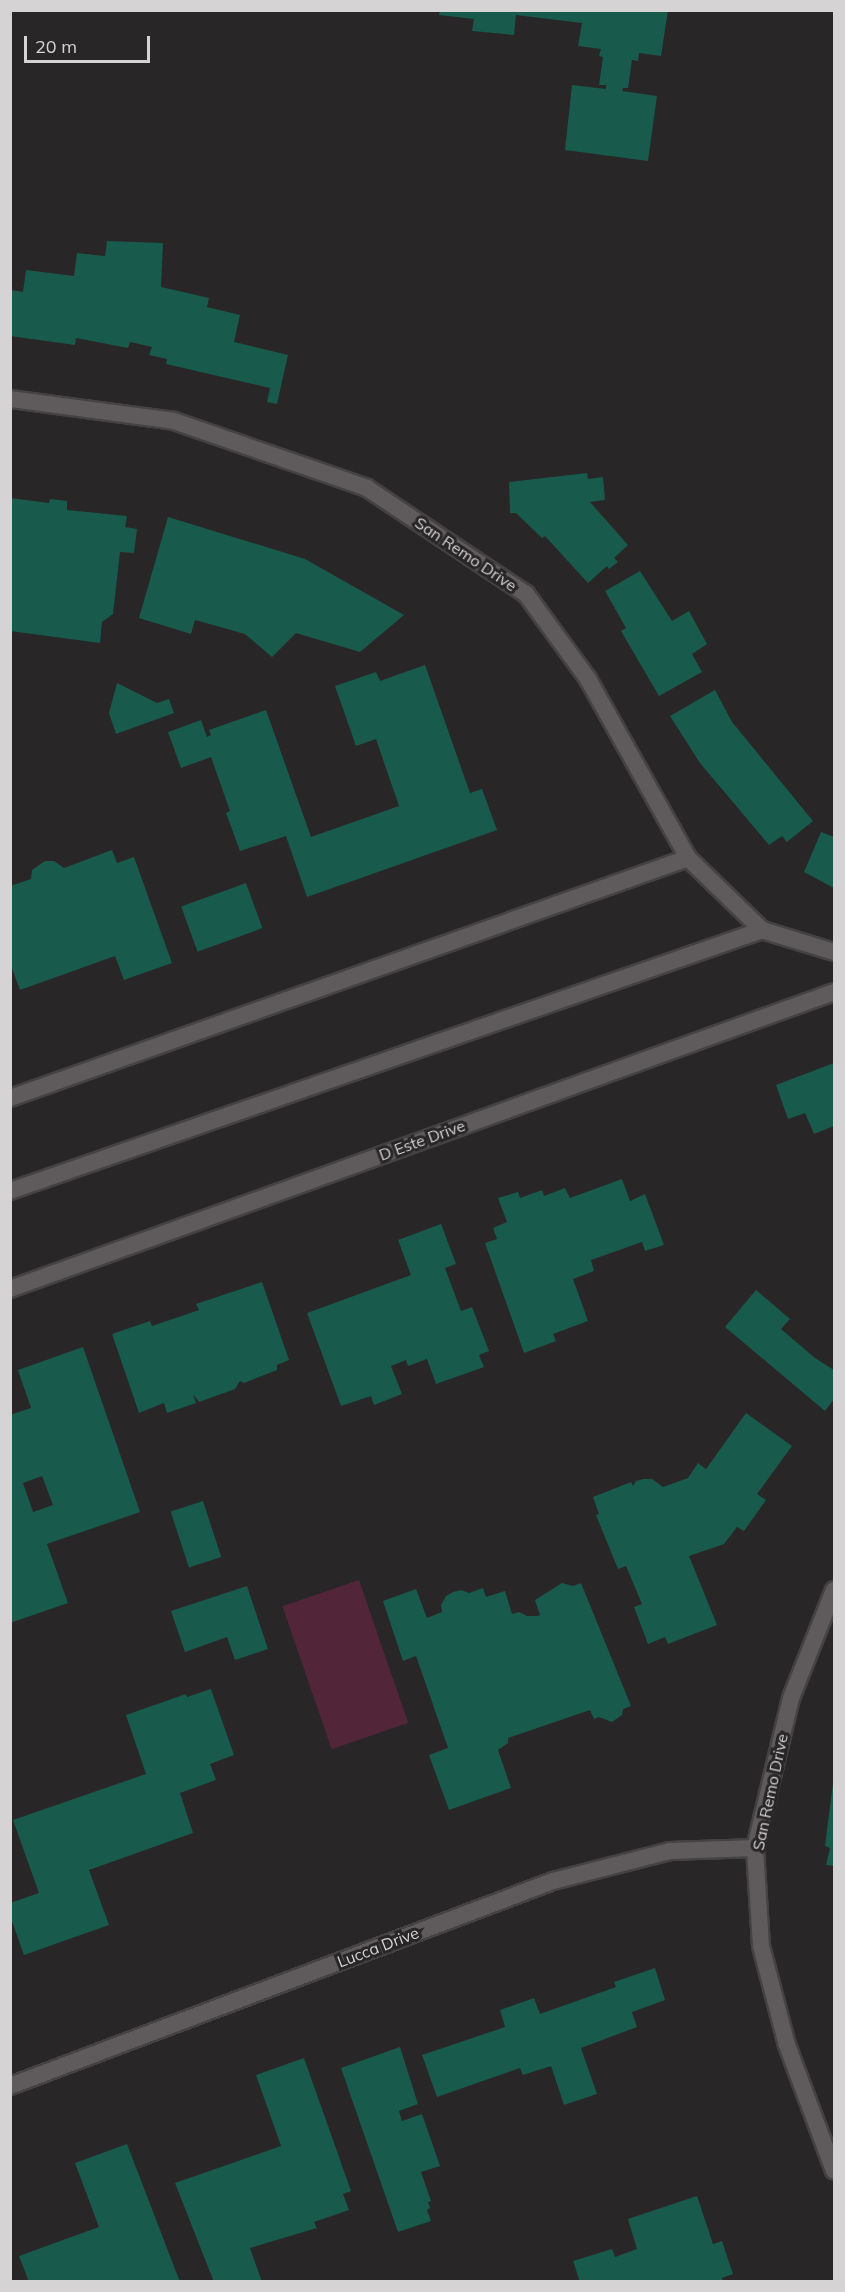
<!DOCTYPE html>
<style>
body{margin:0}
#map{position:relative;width:845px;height:2292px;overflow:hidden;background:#292627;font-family:Mulish,sans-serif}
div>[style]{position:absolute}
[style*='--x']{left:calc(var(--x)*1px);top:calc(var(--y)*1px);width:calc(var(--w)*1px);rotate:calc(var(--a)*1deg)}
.green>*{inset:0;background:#522538;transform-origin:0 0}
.building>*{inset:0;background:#185a4c;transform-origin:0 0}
.roads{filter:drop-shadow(2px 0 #444243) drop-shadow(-2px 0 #444243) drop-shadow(0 2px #444243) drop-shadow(0 -2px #444243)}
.minor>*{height:16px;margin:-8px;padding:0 8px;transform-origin:8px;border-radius:8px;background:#5f5b5d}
span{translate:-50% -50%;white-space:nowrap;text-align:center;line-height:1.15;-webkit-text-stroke:6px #292627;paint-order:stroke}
.street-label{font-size:16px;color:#d5d3d3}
.frame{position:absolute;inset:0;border:12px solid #d5d3d3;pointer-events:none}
.scale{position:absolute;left:24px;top:36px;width:126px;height:27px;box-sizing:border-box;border:3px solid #d5d3d3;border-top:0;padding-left:8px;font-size:18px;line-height:21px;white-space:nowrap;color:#d5d3d3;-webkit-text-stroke:4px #292627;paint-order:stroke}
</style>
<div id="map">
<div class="green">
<i style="left:359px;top:1580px;width:151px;height:81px;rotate:71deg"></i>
</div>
<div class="building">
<i style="clip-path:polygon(440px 10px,668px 10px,661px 56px,639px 53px,638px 61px,632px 60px,628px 88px,623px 88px,622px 91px,657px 96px,648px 161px,565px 150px,572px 85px,606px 89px,606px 85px,599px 85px,603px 57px,599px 56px,601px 49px,578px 46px,582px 23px,516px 15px,514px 35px,472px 31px,474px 19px,439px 15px)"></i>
<i style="clip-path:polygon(107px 241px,163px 243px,161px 287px,209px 298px,207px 307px,240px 315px,234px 342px,288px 355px,277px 404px,267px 402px,270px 388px,166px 364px,167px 359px,149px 355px,152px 347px,130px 342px,128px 348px,76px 338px,75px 345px,10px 336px,12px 290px,23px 292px,26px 270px,74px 276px,77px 253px,105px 256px)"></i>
<i style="clip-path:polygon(587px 473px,588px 479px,603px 477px,605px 500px,590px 502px,628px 545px,614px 558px,618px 562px,609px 569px,607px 566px,588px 583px,545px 536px,542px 538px,516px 513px,510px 513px,509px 482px)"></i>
<i style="clip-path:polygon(10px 498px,49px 503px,50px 499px,67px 501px,67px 510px,127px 516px,125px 527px,137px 529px,134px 553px,120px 552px,113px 614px,102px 622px,100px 643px,10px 631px)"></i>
<i style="clip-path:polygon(168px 517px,305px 559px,404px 615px,360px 652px,296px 633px,272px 657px,245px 634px,195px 620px,191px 634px,139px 618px)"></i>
<i style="clip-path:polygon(640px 571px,672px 621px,689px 611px,707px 644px,692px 654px,702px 672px,659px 696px,621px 631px,626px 628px,605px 591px)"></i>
<i style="clip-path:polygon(425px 665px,470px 793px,482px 789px,497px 830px,307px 897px,286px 836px,240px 851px,226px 813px,230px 811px,211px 757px,181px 768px,168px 732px,201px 720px,207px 737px,211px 735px,209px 730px,266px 710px,311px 837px,399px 806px,376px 739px,356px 746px,335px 686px,376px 672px,380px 681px)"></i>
<i style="clip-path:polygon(117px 683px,157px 703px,169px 699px,174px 713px,116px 734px,109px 713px)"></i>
<i style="clip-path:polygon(715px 690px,732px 722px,813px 821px,787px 842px,782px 836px,769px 845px,700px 763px,670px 716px)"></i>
<i style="clip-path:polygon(821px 832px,834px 837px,834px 888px,804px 872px)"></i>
<i style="clip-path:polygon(112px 850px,117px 863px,134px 857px,172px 963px,124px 980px,115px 956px,20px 990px,10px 963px,10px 886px,31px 879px,32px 870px,45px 861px,54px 861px,64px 868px)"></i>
<i style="left:246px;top:883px;width:48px;height:69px;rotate:70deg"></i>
<i style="clip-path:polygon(834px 1063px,834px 1126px,814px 1134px,805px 1113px,788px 1119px,776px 1085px)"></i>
<i style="clip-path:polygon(622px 1179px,630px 1201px,645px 1194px,664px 1245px,645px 1251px,642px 1242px,591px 1260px,594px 1271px,573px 1279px,588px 1321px,553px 1334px,556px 1341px,524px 1353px,485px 1243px,497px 1239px,493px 1228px,507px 1222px,498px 1198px,518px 1192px,520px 1198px,542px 1190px,544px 1196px,565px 1188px,570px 1198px)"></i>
<i style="clip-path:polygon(441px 1224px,456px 1264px,445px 1268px,461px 1311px,472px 1307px,489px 1351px,479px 1355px,484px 1367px,436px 1384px,427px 1359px,408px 1366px,406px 1360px,391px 1366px,402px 1394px,374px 1405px,371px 1396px,341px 1406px,307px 1313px,411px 1275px,398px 1240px)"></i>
<i style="clip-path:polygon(262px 1282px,289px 1360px,277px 1365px,277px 1370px,244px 1383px,240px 1381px,235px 1389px,199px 1402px,193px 1394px,196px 1403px,167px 1413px,164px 1403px,139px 1413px,112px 1334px,150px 1321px,152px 1326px,199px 1310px,196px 1304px)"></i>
<i style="clip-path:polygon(756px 1290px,790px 1319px,781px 1329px,815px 1358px,834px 1370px,834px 1399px,825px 1411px,725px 1327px)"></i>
<i style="clip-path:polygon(evenodd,83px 1347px,140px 1512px,47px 1544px,68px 1603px,10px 1623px,10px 1415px,31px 1408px,18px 1370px,83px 1347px,42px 1476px,53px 1505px,33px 1512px,23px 1483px,42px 1476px)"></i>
<i style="clip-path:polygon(746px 1413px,792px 1446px,757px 1494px,766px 1500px,744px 1531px,737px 1527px,724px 1544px,689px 1556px,717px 1625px,668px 1644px,665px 1637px,648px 1644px,634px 1607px,642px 1604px,626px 1566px,618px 1569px,596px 1515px,599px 1514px,593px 1497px,631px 1482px,633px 1486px,636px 1481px,643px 1479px,652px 1479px,663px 1487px,688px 1478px,698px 1463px,706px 1469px)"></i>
<i style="left:203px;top:1501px;width:59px;height:34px;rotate:72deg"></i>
<i style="clip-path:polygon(562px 1583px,573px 1586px,581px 1583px,631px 1706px,623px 1709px,622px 1715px,612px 1722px,599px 1717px,594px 1719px,590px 1710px,508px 1738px,508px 1743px,498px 1750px,511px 1788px,449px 1810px,429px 1755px,448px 1748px,416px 1656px,403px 1661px,383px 1601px,416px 1589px,427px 1618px,442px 1612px,441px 1605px,446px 1596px,453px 1592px,461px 1590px,469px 1593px,483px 1588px,486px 1597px,505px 1591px,512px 1614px,519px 1612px,527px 1616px,537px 1616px,540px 1615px,535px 1600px)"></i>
<i style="clip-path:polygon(247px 1586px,268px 1649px,235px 1660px,227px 1637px,185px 1652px,171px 1611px)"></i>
<i style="clip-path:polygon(211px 1689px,234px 1755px,210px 1764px,216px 1780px,180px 1793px,193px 1833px,89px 1870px,109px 1925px,24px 1955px,10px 1916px,10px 1903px,39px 1893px,13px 1820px,146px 1774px,126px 1715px,186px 1694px,187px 1697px)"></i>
<i style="clip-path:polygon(833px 1783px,834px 1783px,834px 1866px,826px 1865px,830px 1848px,825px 1846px)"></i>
<i style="clip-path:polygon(655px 1968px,665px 2000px,632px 2012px,637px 2027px,581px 2048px,597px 2094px,564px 2105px,551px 2066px,523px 2075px,520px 2068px,437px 2097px,422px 2055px,505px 2027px,500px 2010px,534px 1998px,540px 2014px,616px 1987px,614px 1982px)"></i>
<i style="clip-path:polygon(400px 2047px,418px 2104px,399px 2111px,402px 2121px,422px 2114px,440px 2166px,421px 2172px,431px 2201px,428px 2202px,430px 2208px,427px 2210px,431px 2221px,398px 2232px,341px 2068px)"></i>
<i style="clip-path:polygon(304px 2058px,351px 2191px,343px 2194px,349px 2210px,314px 2222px,317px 2228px,250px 2248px,262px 2282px,214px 2282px,175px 2183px,281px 2146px,256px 2075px)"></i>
<i style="clip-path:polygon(127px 2144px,180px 2282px,29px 2282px,19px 2256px,99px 2227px,75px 2163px)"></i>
<i style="clip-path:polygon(697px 2196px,713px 2244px,722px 2241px,733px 2274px,722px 2278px,723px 2282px,580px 2282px,573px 2261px,612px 2249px,615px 2257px,637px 2249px,628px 2219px)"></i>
</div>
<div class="roads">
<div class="minor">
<i style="--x:10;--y:399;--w:165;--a:7.6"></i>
<i style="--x:174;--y:421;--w:204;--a:19.1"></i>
<i style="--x:367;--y:488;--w:191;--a:33.7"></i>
<i style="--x:526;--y:594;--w:105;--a:53.9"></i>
<i style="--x:588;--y:679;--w:205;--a:60.8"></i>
<i style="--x:688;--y:858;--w:103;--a:44.2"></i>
<i style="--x:762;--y:930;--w:75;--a:17"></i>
<i style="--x:10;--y:1098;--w:719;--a:-19.49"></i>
<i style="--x:10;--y:1191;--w:796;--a:-19.14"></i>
<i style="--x:10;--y:1289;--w:876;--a:-19.82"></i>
<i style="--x:834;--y:1590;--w:116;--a:111.7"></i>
<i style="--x:791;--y:1698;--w:154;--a:103.5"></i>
<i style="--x:755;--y:1848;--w:98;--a:86.5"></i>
<i style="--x:761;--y:1946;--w:102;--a:75.3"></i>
<i style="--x:787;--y:2045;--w:134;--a:69.5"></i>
<i style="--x:10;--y:2086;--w:580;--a:-20.68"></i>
<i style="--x:553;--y:1881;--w:121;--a:-14.4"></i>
<i style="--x:670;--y:1851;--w:85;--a:-2"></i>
</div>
</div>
<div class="street-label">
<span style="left:466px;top:554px;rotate:34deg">San Remo Drive</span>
<span style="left:422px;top:1140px;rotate:-20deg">D Este Drive</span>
<span style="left:770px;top:1792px;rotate:-78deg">San Remo Drive</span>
<span style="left:378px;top:1947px;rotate:-21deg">Lucca Drive</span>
</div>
<div class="frame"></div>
<div class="scale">20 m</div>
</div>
